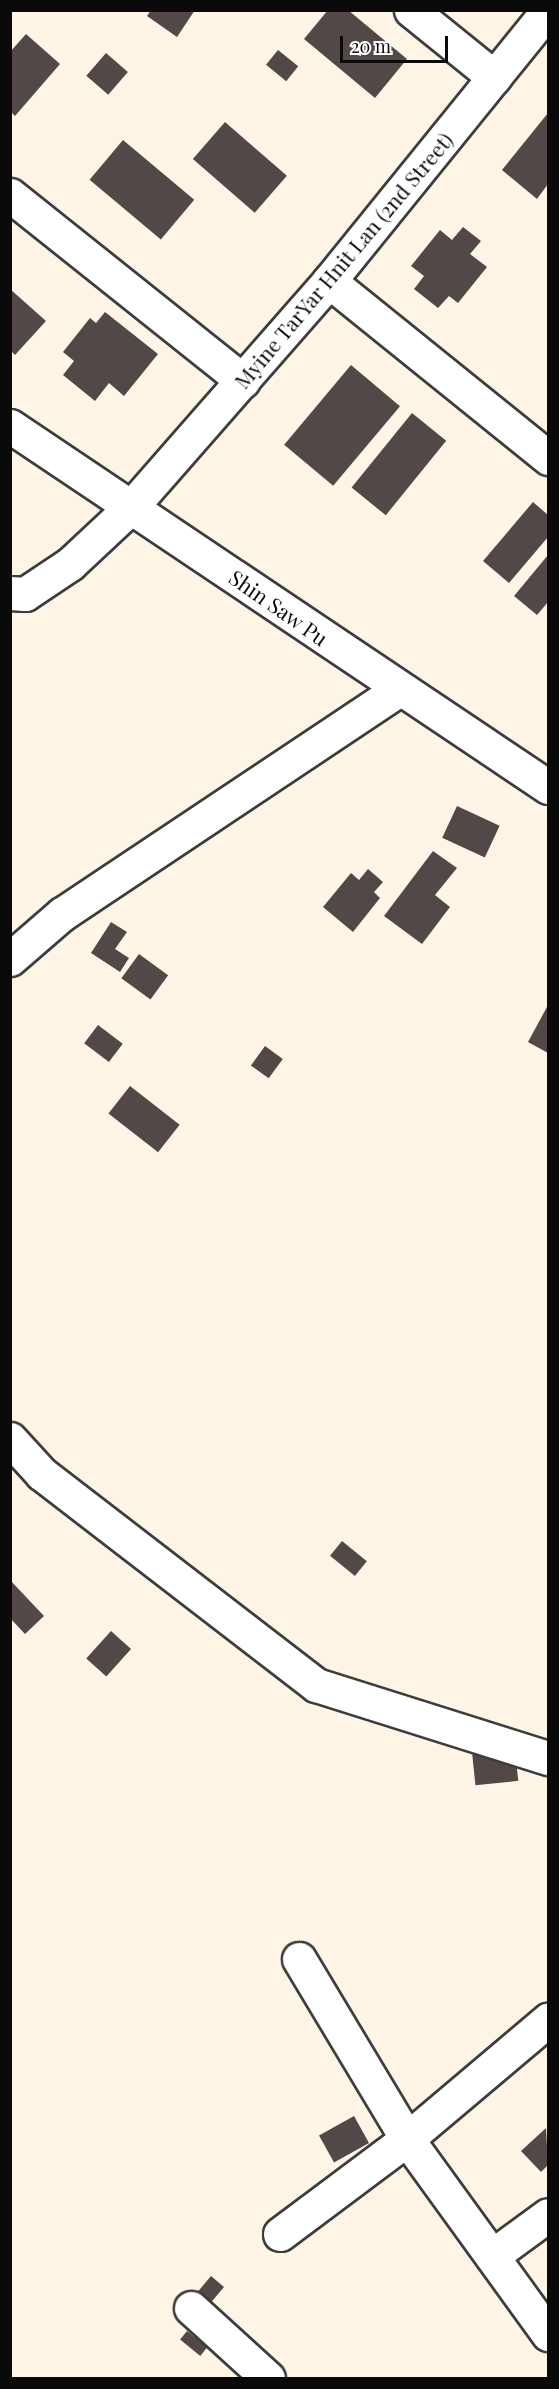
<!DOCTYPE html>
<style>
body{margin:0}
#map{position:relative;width:559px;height:2389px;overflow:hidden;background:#fff5e7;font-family:"Playfair Display",serif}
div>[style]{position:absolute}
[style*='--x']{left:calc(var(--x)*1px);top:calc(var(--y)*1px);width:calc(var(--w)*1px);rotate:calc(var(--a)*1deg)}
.building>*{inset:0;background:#524847;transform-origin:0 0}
.roads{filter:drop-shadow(2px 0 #3d3d3d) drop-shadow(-2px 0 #3d3d3d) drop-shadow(0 2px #3d3d3d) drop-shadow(0 -2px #3d3d3d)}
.minor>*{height:33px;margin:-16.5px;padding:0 16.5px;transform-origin:16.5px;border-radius:16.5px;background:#fff}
span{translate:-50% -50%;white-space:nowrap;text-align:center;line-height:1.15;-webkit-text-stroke:6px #fff;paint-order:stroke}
.street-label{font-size:21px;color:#0a0a0a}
.frame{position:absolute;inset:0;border:12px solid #0a0a0a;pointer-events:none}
.scale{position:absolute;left:340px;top:36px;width:108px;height:27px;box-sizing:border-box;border:3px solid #0a0a0a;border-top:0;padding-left:8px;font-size:18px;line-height:21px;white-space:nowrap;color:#0a0a0a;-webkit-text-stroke:4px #fff;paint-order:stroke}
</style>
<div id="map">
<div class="building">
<i style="clip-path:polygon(151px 10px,195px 10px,177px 37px,147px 16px)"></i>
<i style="clip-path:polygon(328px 10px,348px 10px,407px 59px,375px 98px,304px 39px)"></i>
<i style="clip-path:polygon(26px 34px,60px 64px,15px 116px,10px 111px,10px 52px)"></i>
<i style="left:278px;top:50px;width:26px;height:19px;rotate:39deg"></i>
<i style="left:106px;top:53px;width:29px;height:30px;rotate:41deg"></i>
<i style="clip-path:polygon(548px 113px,548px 184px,537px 199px,502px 170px)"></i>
<i style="left:225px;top:122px;width:82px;height:49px;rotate:41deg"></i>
<i style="left:123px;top:140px;width:93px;height:52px;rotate:40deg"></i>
<i style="clip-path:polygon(463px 227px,481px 241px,470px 254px,487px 267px,458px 303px,449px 296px,438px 308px,414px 289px,424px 276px,411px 266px,440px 230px,452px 240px)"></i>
<i style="clip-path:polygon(10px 289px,46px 321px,15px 355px,10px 350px)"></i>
<i style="clip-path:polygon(105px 312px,158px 354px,124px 396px,109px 383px,95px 401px,63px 375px,74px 361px,63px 352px,90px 318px,96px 323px)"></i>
<i style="left:351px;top:365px;width:64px;height:104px;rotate:40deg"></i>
<i style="left:412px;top:413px;width:44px;height:96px;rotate:39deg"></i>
<i style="clip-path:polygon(533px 502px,548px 515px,548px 537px,509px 583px,483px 561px)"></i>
<i style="clip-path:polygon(548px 555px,548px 602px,537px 615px,514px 596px)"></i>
<i style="left:457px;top:806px;width:47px;height:35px;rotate:25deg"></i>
<i style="clip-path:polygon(433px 851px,457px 868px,435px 895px,450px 907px,422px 944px,384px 916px)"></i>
<i style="clip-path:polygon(368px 869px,383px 882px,374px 892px,380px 898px,353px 932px,323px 907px,351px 873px,359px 880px)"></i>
<i style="clip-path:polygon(111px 922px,127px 932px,115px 949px,129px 958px,120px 972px,91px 953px)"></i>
<i style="left:139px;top:954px;width:36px;height:30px;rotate:36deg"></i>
<i style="clip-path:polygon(548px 1005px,548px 1053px,528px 1042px)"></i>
<i style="left:98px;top:1025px;width:31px;height:23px;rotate:37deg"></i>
<i style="left:265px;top:1046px;width:22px;height:24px;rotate:36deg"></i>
<i style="left:130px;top:1086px;width:63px;height:35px;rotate:38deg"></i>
<i style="left:342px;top:1541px;width:32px;height:19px;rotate:39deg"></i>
<i style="clip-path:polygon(10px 1580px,44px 1616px,25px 1634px,10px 1618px)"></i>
<i style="left:111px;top:1631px;width:27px;height:37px;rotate:42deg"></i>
<i style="left:515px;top:1750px;width:31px;height:43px;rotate:84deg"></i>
<i style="left:354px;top:2116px;width:31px;height:40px;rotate:61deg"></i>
<i style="clip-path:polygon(546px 2128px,548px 2165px,541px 2172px,521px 2151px)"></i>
<i style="left:211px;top:2276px;width:17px;height:22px;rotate:40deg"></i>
<i style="left:187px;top:2331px;width:26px;height:11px;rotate:39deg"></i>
</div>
<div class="roads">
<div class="minor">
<i style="--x:411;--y:10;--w:107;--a:38.9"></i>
<i style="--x:10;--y:195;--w:298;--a:38.6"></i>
<i style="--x:329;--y:281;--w:282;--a:38.9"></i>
<i style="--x:10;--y:426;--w:648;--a:33.86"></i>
<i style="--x:10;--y:593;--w:15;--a:4"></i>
<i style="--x:25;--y:594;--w:54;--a:-33.7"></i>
<i style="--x:70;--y:564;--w:86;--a:-43.1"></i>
<i style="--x:133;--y:505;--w:298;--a:-48.8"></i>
<i style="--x:329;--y:281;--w:348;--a:-51"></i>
<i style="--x:10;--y:959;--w:69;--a:-40.9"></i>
<i style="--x:62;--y:914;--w:404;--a:-33.7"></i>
<i style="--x:10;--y:1439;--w:47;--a:47.6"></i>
<i style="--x:42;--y:1474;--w:346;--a:37.6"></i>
<i style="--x:316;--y:1685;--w:243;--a:17.5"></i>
<i style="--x:299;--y:1959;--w:210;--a:59"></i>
<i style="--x:407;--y:2139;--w:241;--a:54.1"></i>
<i style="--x:280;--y:2234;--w:159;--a:-36.8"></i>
<i style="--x:407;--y:2139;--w:185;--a:-40.2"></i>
<i style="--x:492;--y:2256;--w:69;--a:-36.2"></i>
<i style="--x:191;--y:2308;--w:104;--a:42.3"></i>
</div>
</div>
<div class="street-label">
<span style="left:343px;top:260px;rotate:-50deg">Myine TarYar Hnit Lan (2nd Street)</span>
<span style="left:279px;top:607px;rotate:35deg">Shin Saw Pu</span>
</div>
<div class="frame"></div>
<div class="scale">20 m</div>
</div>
